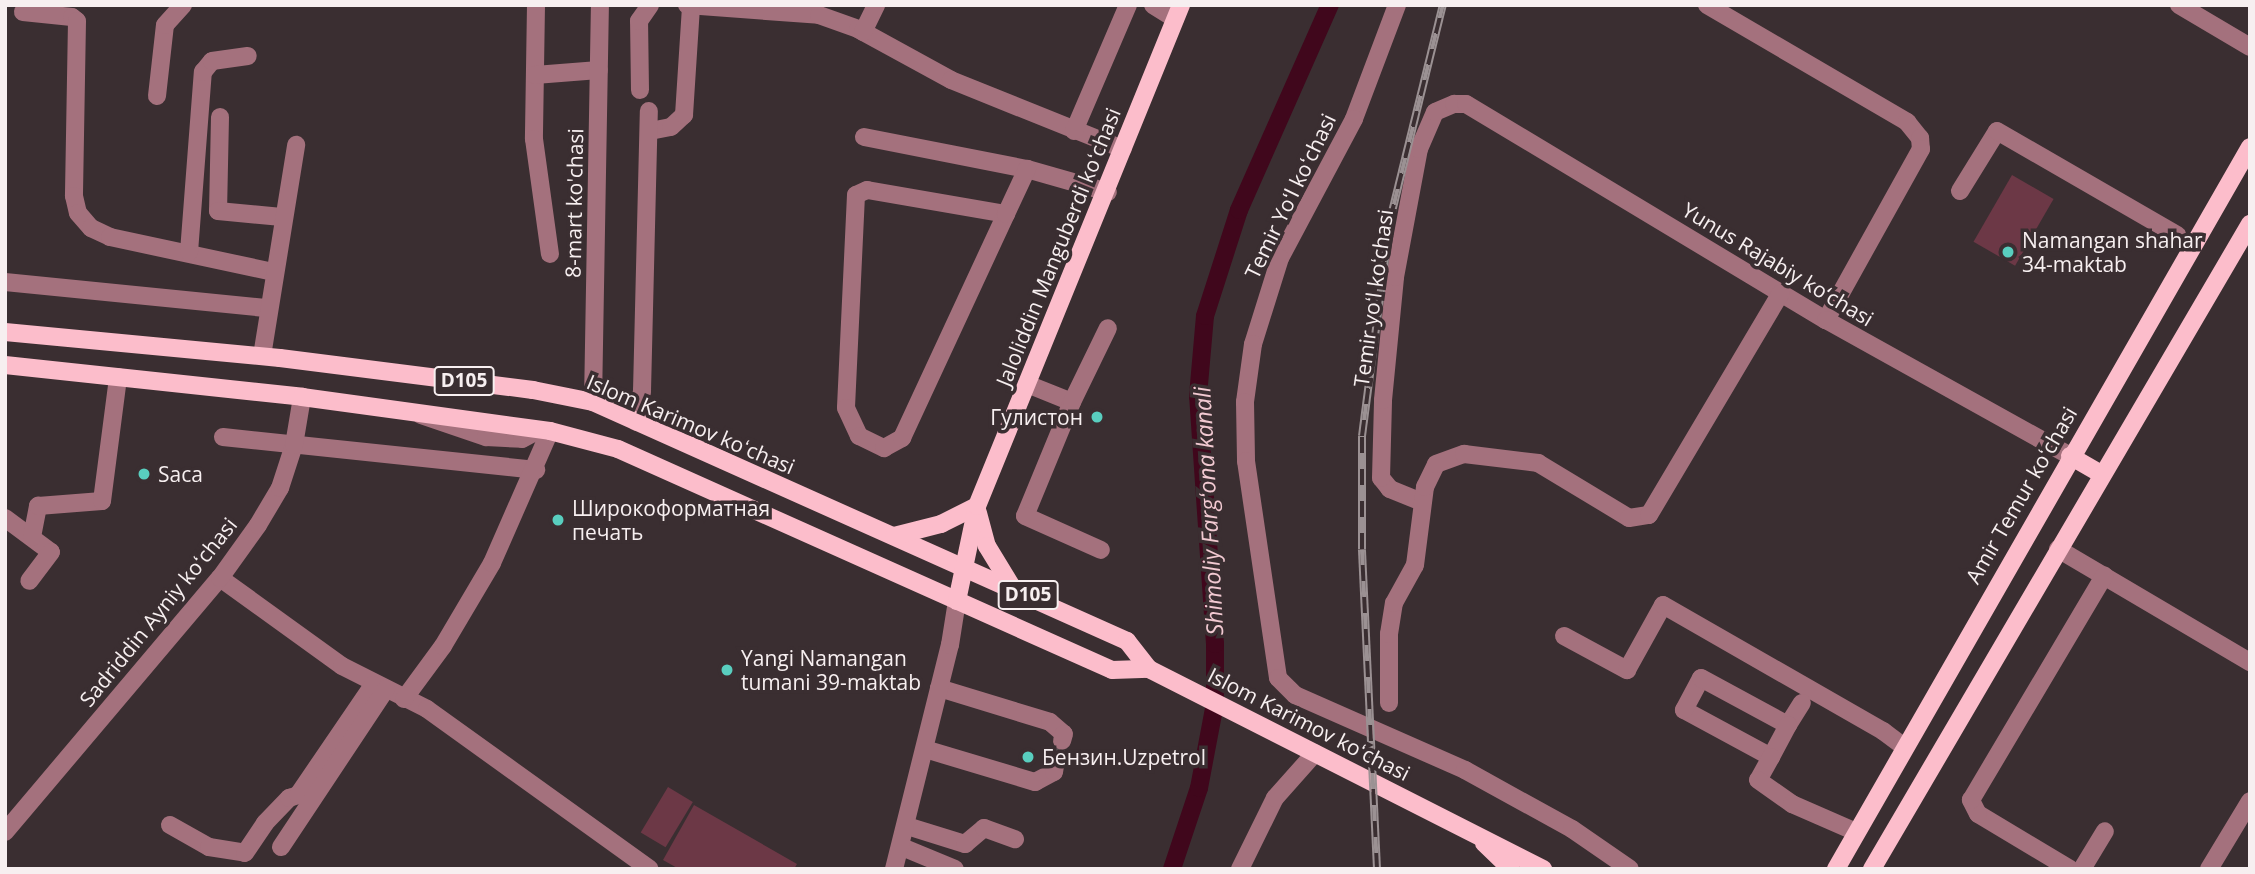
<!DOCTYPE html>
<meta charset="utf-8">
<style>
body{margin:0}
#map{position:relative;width:2255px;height:874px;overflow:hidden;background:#3a2e31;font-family:"Open Sans",sans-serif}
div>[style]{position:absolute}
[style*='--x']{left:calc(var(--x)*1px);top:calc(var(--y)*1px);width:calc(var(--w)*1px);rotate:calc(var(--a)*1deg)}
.green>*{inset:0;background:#6c3846;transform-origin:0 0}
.canal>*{height:18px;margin:-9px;padding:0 9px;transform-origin:9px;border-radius:9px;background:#40071c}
.minor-tunnel>*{height:18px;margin-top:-9px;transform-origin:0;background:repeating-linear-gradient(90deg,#564b4e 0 18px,transparent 0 27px)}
.minor>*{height:18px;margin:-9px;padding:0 9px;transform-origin:9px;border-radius:9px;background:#a4717d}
.major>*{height:18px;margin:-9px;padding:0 9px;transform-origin:9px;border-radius:9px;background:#fcbdcb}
.rail>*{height:8px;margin-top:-4px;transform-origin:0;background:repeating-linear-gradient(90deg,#3a2e31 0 16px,#9b9193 0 32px);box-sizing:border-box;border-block:2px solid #9b9193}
.dots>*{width:19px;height:19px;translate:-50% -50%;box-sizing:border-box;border:4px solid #3a2e31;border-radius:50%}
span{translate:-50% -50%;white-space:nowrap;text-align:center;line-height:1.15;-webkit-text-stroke:7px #3a2e31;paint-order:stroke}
.shield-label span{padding:2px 5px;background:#3a2e31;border:2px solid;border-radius:5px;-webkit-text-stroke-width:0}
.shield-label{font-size:19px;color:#f7eff0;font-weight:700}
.street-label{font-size:21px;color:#f7eff0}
.poi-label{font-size:21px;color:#f7eff0}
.left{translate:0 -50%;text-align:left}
.right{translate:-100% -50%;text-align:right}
.water-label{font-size:23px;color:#f2cad2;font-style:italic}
.frame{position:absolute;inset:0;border:7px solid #f7eff0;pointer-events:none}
</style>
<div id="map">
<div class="green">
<i style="left:2012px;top:175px;width:48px;height:77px;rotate:30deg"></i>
<i style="left:668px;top:787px;width:29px;height:53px;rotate:31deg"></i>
<i style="clip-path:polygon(694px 805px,797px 864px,794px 869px,679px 869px,663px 860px)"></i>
</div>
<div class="canal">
<i style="--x:1172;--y:869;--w:85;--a:-71.6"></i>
<i style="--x:1199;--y:788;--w:86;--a:-79.3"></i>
<i style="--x:1215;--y:703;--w:59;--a:-90"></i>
<i style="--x:1215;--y:644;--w:249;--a:-93.9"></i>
<i style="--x:1198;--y:396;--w:80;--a:-85"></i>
<i style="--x:1205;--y:316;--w:111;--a:-72.2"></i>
<i style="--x:1239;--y:210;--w:224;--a:-66.1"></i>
</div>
<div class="minor-tunnel">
<i style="--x:1055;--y:766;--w:26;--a:-74"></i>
</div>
<div class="minor">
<i style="--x:536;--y:5;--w:134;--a:90.9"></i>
<i style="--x:534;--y:139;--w:116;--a:82.1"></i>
<i style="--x:687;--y:5;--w:132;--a:4.3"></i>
<i style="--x:819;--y:15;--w:41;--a:19.7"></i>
<i style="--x:858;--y:29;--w:106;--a:28.7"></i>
<i style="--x:951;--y:80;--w:185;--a:21.9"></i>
<i style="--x:1153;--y:5;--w:26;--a:32"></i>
<i style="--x:1397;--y:5;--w:122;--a:110.7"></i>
<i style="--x:1354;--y:119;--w:157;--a:118"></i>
<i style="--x:1280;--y:258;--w:90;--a:107.4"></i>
<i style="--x:1253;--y:344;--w:59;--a:97.9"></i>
<i style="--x:1245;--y:402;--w:59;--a:89"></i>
<i style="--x:1246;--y:461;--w:219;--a:81.6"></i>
<i style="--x:1278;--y:678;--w:24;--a:45"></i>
<i style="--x:1295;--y:695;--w:186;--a:23.8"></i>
<i style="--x:1465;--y:770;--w:122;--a:28.9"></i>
<i style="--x:1572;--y:829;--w:70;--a:34.6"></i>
<i style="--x:1707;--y:5;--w:232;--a:30.3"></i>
<i style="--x:1907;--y:122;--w:21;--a:51"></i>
<i style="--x:1920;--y:138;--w:11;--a:85"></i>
<i style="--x:1921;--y:149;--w:196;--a:119.1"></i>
<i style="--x:2179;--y:5;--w:82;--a:30.6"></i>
<i style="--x:23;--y:12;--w:49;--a:5.8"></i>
<i style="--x:72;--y:17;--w:6;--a:39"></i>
<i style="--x:77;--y:21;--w:175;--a:91"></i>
<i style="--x:74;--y:196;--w:17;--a:77"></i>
<i style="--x:78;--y:213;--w:20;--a:49"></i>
<i style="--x:91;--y:228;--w:21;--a:25"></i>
<i style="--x:110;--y:237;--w:167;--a:12.1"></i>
<i style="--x:863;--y:32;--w:30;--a:-64"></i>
<i style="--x:535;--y:75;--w:64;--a:-4.5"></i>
<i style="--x:640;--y:90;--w:69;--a:-90.8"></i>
<i style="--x:639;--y:21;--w:19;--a:-55"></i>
<i style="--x:157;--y:96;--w:71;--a:-83.6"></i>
<i style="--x:165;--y:25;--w:27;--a:-48"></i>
<i style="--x:220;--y:117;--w:94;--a:91.2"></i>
<i style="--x:218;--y:211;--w:64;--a:5.4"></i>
<i style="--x:650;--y:131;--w:21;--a:-11"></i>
<i style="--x:671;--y:127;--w:18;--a:-43"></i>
<i style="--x:684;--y:115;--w:108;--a:-86.3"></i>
<i style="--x:1074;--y:131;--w:137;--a:-66.8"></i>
<i style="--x:864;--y:137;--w:166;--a:11.1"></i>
<i style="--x:1027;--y:169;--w:84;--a:15.9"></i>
<i style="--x:1960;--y:191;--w:70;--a:-58.3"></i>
<i style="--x:1997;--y:131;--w:208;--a:30"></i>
<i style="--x:1006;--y:214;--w:141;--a:-170.2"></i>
<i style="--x:867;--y:190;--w:12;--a:156"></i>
<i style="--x:856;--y:195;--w:213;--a:92.7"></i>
<i style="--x:846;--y:408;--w:31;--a:65"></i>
<i style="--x:859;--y:436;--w:28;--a:26"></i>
<i style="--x:884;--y:448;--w:21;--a:-29"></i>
<i style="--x:902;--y:438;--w:247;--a:-65.1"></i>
<i style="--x:1006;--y:214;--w:50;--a:-65"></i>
<i style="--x:189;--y:252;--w:181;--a:-85.6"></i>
<i style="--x:203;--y:72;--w:14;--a:-51"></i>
<i style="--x:212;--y:61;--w:36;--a:-8"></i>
<i style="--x:5;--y:282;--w:262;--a:5.7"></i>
<i style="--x:262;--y:356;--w:214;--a:-80.8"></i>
<i style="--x:1027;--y:384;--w:48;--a:21.8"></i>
<i style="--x:1072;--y:402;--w:123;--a:112.4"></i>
<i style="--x:1025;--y:516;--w:83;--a:24.1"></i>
<i style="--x:593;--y:402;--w:397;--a:-89"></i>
<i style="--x:1072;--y:402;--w:82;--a:-64.1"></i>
<i style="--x:421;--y:415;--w:69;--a:18.7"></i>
<i style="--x:486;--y:437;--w:36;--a:3"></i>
<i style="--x:522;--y:439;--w:19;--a:-28"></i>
<i style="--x:636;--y:422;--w:32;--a:-79"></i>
<i style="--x:642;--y:391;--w:280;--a:-88.6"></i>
<i style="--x:223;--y:437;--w:315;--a:6"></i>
<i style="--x:1422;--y:502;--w:35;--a:-158"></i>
<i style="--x:1390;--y:489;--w:14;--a:-129"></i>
<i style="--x:1381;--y:478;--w:78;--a:-88.5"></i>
<i style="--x:1383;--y:400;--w:124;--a:-84.4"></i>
<i style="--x:1395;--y:277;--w:130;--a:-79.4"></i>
<i style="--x:1419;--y:149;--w:40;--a:-66.6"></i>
<i style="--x:1435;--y:112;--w:21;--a:-23"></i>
<i style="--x:1454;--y:104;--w:12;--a:0"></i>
<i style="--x:1466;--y:104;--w:420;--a:31"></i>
<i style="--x:1826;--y:320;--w:279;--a:29.1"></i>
<i style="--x:5;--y:518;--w:57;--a:36.5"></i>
<i style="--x:51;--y:552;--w:36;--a:127"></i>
<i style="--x:32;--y:537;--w:32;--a:-79"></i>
<i style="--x:38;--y:506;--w:64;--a:-4.5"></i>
<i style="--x:102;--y:501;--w:125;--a:-82.6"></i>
<i style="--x:2058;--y:549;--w:223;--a:30.5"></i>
<i style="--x:220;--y:578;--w:150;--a:35.8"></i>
<i style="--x:342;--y:666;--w:95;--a:26.8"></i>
<i style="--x:427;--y:709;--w:274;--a:35.7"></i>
<i style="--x:1564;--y:636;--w:72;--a:28.4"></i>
<i style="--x:1627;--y:670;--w:74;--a:-61"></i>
<i style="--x:1663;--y:605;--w:254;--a:29.8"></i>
<i style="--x:1883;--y:731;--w:26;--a:37"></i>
<i style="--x:939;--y:688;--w:116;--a:17"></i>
<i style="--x:1050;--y:722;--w:18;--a:41"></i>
<i style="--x:1064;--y:734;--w:7;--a:106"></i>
<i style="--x:404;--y:699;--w:66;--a:-53.7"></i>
<i style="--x:443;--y:646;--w:96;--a:-59.4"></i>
<i style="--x:492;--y:563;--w:144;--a:-66.3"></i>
<i style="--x:1389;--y:703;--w:69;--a:-90"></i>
<i style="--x:1389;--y:634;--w:31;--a:-81"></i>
<i style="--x:1394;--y:603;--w:43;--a:-61.1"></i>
<i style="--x:1415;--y:565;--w:79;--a:-82.7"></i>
<i style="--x:1425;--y:487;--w:25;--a:-64"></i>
<i style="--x:1436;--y:464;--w:30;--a:-20"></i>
<i style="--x:1464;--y:454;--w:75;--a:6.9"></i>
<i style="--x:1538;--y:463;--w:106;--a:31.1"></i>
<i style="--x:1629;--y:518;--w:20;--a:-9"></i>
<i style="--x:1649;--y:515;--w:258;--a:-59.3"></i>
<i style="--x:1788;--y:725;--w:26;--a:-58"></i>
<i style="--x:925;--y:749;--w:115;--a:16.7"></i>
<i style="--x:1035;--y:782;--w:21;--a:-28"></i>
<i style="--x:1054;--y:772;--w:6;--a:-81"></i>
<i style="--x:1771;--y:757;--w:99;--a:-151.6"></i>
<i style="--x:1684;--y:710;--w:36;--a:-62"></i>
<i style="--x:1701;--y:678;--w:99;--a:28.4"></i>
<i style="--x:1788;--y:725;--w:36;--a:118"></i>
<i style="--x:1771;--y:757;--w:26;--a:119"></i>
<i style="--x:1758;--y:780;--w:42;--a:35.2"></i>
<i style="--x:1792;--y:804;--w:70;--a:23.6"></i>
<i style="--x:170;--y:825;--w:45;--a:29.4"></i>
<i style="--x:209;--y:847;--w:36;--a:9"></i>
<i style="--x:245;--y:853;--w:36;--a:-56"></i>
<i style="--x:265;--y:823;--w:35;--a:-46"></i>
<i style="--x:289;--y:798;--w:9;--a:-18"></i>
<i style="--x:298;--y:795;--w:133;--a:-55.7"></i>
<i style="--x:907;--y:826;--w:61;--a:17.2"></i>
<i style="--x:965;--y:844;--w:25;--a:-40"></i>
<i style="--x:984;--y:828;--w:33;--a:20"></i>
<i style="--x:5;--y:832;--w:333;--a:-49.8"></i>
<i style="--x:220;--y:578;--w:65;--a:-54.4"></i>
<i style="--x:258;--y:525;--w:43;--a:-59.3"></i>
<i style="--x:280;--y:488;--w:45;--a:-72"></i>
<i style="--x:294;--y:445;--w:49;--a:-80.5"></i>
<i style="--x:281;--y:847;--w:190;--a:-56.4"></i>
<i style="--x:902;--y:847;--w:57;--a:22.5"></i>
<i style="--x:894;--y:869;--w:231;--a:-76"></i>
<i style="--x:950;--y:645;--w:45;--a:-81"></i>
<i style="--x:1240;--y:869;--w:79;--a:-63.8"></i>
<i style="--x:1275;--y:798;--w:60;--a:-48.4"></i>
<i style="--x:2070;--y:869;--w:107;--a:-149.1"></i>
<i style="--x:1978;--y:814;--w:16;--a:-117"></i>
<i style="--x:1971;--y:800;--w:261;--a:-59.3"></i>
<i style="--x:2082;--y:869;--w:44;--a:-58.8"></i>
<i style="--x:2209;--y:869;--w:79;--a:-58.9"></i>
</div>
<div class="major">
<i style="--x:5;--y:332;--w:276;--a:5.4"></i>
<i style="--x:280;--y:358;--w:255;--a:7.2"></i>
<i style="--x:533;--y:390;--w:61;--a:11.3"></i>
<i style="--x:593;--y:402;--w:585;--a:24.11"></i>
<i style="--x:1127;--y:641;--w:36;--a:52"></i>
<i style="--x:1149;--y:669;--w:442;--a:26.9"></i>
<i style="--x:5;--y:365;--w:299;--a:6.1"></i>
<i style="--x:302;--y:397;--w:250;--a:7.8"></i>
<i style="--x:550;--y:431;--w:70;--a:14.8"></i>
<i style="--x:618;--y:449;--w:541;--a:24.1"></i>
<i style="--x:1112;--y:670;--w:37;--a:-2"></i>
<i style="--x:2070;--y:456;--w:36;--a:30"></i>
<i style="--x:978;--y:513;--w:34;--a:75"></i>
<i style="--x:987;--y:546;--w:48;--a:58.6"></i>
<i style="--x:894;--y:536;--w:49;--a:-14.3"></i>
<i style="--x:941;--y:524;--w:40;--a:-26.6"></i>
<i style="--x:957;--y:601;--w:97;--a:-78.1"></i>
<i style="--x:977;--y:506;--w:541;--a:-67.84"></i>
<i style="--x:1484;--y:843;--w:37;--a:44"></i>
<i style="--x:1836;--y:869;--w:832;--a:-60.17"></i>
<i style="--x:1872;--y:869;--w:748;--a:-59.63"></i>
</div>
<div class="rail">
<i style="--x:1377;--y:869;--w:320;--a:-92.7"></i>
<i style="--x:1362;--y:549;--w:113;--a:-90"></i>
<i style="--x:1362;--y:436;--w:218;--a:-82.6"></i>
<i style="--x:1390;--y:220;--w:221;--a:-76.2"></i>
</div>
<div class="dots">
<i style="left:2008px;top:252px;background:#59cebf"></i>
<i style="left:1097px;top:417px;background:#59cebf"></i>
<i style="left:144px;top:474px;background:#59cebf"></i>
<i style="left:558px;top:520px;background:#59cebf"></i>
<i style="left:727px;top:670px;background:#59cebf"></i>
<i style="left:1028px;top:757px;background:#59cebf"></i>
</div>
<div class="shield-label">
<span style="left:464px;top:381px">D105</span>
<span style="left:1028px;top:595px">D105</span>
</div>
<div class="street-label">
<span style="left:1290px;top:196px;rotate:-64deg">Temir Yoʻl koʻchasi</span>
<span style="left:574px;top:203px;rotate:-89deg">8-mart ko'chasi</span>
<span style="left:1058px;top:247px;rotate:-68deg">Jaloliddin Manguberdi koʻchasi</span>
<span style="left:1778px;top:264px;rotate:31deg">Yunus Rajabiy ko‘chasi</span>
<span style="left:1373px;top:298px;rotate:-82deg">Temir yoʻl koʻchasi</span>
<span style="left:691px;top:424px;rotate:23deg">Islom Karimov koʻchasi</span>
<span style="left:2021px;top:495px;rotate:-60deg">Amir Temur koʻchasi</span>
<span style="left:158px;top:612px;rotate:-51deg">Sadriddin Ayniy koʻchasi</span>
<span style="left:1309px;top:724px;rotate:27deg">Islom Karimov koʻchasi</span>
</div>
<div class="poi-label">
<span class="left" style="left:2022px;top:252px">Namangan shahar<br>34-maktab</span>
<span class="right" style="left:1083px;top:417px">Гулистон</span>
<span class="left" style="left:158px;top:474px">Saca</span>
<span class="left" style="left:572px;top:520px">Широкоформатная<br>печать</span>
<span class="left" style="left:741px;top:670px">Yangi Namangan<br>tumani 39-maktab</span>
<span class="left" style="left:1042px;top:757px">Бензин.Uzpetrol</span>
</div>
<div class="water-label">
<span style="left:1208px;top:511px;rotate:-93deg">Shimoliy Fargʻona kanali</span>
</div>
<div class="frame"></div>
</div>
